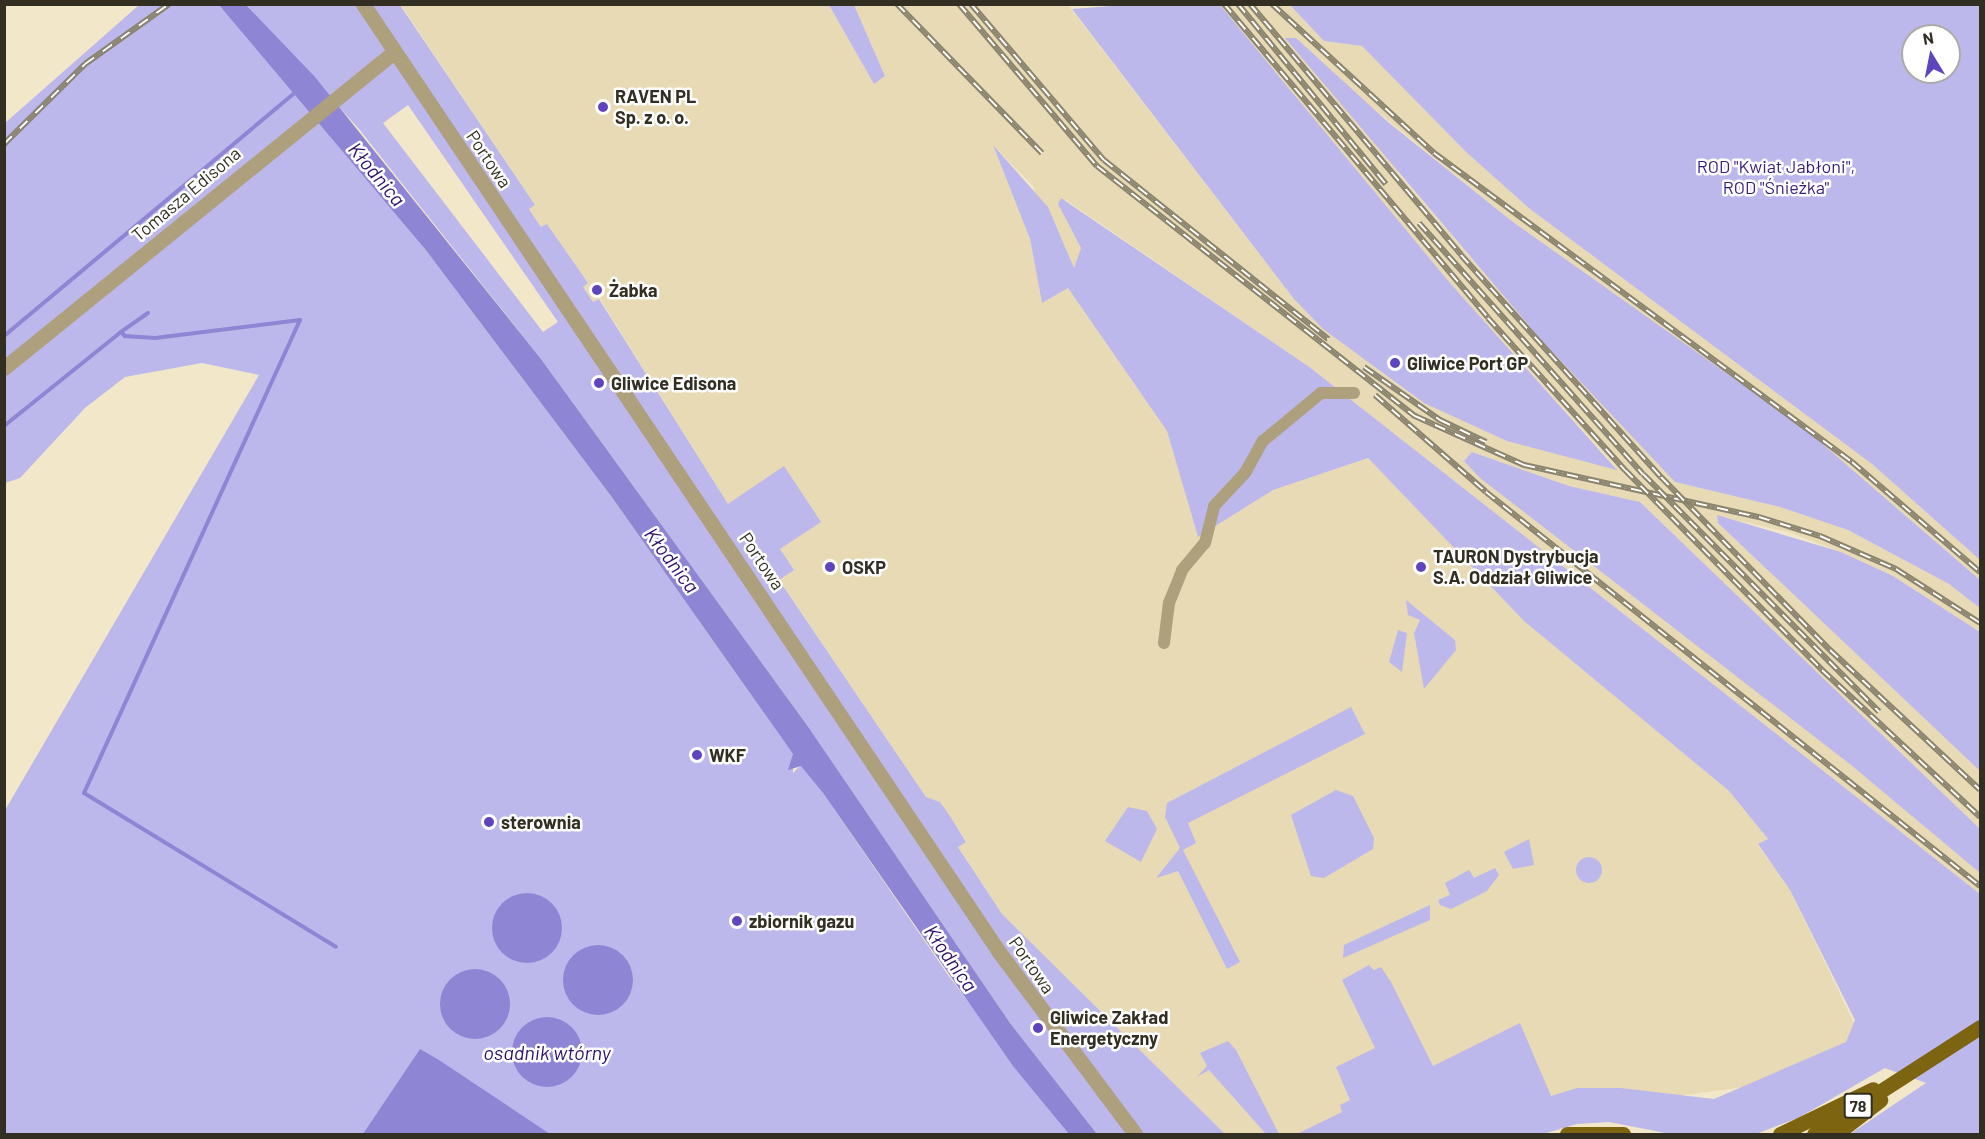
<!DOCTYPE html>
<meta charset="utf-8">
<style>
body{margin:0}
#map{position:relative;width:1985px;height:1139px;overflow:hidden;background:#f2e7c8;font-family:Barlow,sans-serif}
div>[style]{position:absolute}
[style*='--x']{left:calc(var(--x)*1px);top:calc(var(--y)*1px);width:calc(var(--w)*1px);rotate:calc(var(--a)*1deg)}
.built>*{inset:0;background:#e8dab5}
.green>*{inset:0;background:#bcb8ec}
.round{border-radius:50%}
.water>*{inset:0;background:#8e85d4}
.stream>*{height:4px;margin:-2px;padding:0 2px;transform-origin:2px;border-radius:2px;background:#8e85d4}
.minor>*{height:12px;margin:-6px;padding:0 6px;transform-origin:6px;border-radius:6px;background:#aea07c}
.tertiary>*{height:15px;margin:-7.5px;padding:0 7.5px;transform-origin:7.5px;border-radius:7.5px;background:#aea07c}
.primary>*{height:15px;margin:-7.5px;padding:0 7.5px;transform-origin:7.5px;border-radius:7.5px;background:#7d6410}
.rail>*{height:6px;margin-top:-3px;transform-origin:0;background:repeating-linear-gradient(90deg,#fff 0 11px,#8a836e 0 22px);box-sizing:border-box;border-block:2px solid #8a836e}
.dots>*{width:16px;height:16px;translate:-50% -50%;box-sizing:border-box;border:3px solid #fff;border-radius:50%}
span{translate:-50% -50%;white-space:nowrap;text-align:center;line-height:1.15;-webkit-text-stroke:5px #fff;paint-order:stroke}
.shield-label span{padding:2px 4px;background:#fff;border:2px solid;border-radius:4px;-webkit-text-stroke-width:0}
.shield-label{font-size:16px;color:#322e22;font-weight:700}
.poi-label{font-size:18px;color:#322e22;font-weight:700}
.left{translate:0 -50%;text-align:left}
.street-label{font-size:18px;color:#322e22}
.park-label{font-size:18px;color:#381f7c}
.water-label{font-size:20px;color:#2e0f6e;font-style:italic}
.frame{position:absolute;inset:0;border:6px solid #322e22;pointer-events:none}
.north{position:absolute;left:1901px;top:24px;width:60px;height:60px;box-sizing:border-box;background:#fff;border:2px solid #adaba7;border-radius:50%;rotate:350deg;font-size:16px;font-weight:700;line-height:24px;text-align:center;color:#322e22}
.north::after{content:'';display:block;margin:auto;width:21px;height:27px;background:#5f45bd;clip-path:polygon(50% 0,100% 100%,50% 72%,0 100%)}
</style>
<div id="map">
<div class="built">
<i style="clip-path:polygon(evenodd,401px 5px,829px 5px,874px 83px,885px 76px,854px 5px,1068px 5px,1294px 299px,1323px 329px,1424px 403px,1616px 467px,1450px 283px,1220px 5px,1290px 5px,1324px 41px,1362px 46px,1466px 152px,1530px 209px,1872px 464px,1980px 560px,1980px 580px,1804px 428px,1513px 222px,1342px 83px,1400px 175px,1542px 341px,1675px 482px,1780px 507px,1848px 530px,1949px 584px,1980px 608px,1980px 632px,1893px 576px,1841px 552px,1788px 532px,1717px 516px,1718px 523px,1980px 771px,1980px 829px,1640px 502px,1569px 486px,1472px 452px,1464px 461px,1851px 765px,1980px 873px,1980px 894px,1308px 366px,1066px 200px,1058px 204px,1081px 248px,1068px 288px,1167px 431px,1198px 537px,1273px 490px,1368px 458px,1524px 621px,1729px 791px,1768px 839px,1758px 845px,1790px 890px,1856px 1027px,1885px 1068px,1655px 1099px,1506px 1134px,1225px 1134px,1002px 914px,958px 846px,966px 841px,950px 816px,940px 802px,926px 797px,728px 504px,600px 299px,594px 303px,583px 287px,588px 283px,547px 224px,542px 228px,529px 208px,535px 205px,401px 5px,993px 145px,1033px 186px,1068px 288px,1042px 303px,1030px 239px,993px 145px)"></i>
</div>
<div class="green">
<i style="clip-path:polygon(139px 5px,219px 5px,323px 124px,425px 249px,611px 496px,793px 754px,793px 773px,801px 765px,823px 793px,948px 975px,1069px 1134px,5px 1134px,4px 812px,259px 375px,202px 363px,125px 377px,85px 408px,20px 478px,5px 483px,5px 123px)"></i>
<i style="clip-path:polygon(evenodd,246px 5px,400px 5px,535px 205px,529px 209px,541px 227px,547px 224px,588px 283px,583px 287px,593px 302px,599px 299px,728px 504px,784px 466px,821px 522px,780px 549px,794px 570px,779px 580px,926px 797px,940px 802px,950px 816px,966px 842px,958px 847px,1002px 914px,1225px 1134px,1097px 1134px,1010px 1023px,809px 728px,541px 359px,359px 129px,246px 5px,408px 105px,558px 322px,543px 332px,383px 123px,408px 105px)"></i>
<i style="clip-path:polygon(829px 5px,854px 5px,885px 76px,874px 84px)"></i>
<i style="clip-path:polygon(1125px 5px,1220px 5px,1450px 283px,1617px 470px,1507px 441px,1424px 403px,1323px 329px,1294px 299px,1072px 9px)"></i>
<i style="clip-path:polygon(evenodd,1290px 5px,1980px 5px,1980px 560px,1872px 464px,1530px 209px,1466px 152px,1362px 46px,1324px 41px,1290px 5px,1913px 36px,1949px 36px,1949px 72px,1913px 72px,1913px 36px)"></i>
<i style="clip-path:polygon(1285px 38px,1296px 38px,1388px 122px,1513px 222px,1804px 428px,1980px 580px,1980px 608px,1949px 584px,1848px 530px,1780px 507px,1675px 482px,1542px 341px)"></i>
<i style="clip-path:polygon(993px 145px,1048px 207px,1074px 268px,1081px 248px,1058px 204px,1061px 198px,1308px 366px,1980px 894px,1980px 1134px,1850px 1134px,1926px 1083px,1885px 1068px,1798px 1118px,1756px 1134px,1671px 1134px,1609px 1122px,1577px 1124px,1543px 1134px,1297px 1134px,1342px 1112px,1340px 1105px,1350px 1100px,1336px 1067px,1375px 1048px,1342px 980px,1369px 965px,1374px 970px,1381px 967px,1391px 982px,1433px 1066px,1520px 1023px,1551px 1096px,1577px 1088px,1621px 1088px,1714px 1099px,1846px 1042px,1855px 1020px,1790px 890px,1758px 844px,1768px 839px,1729px 791px,1524px 621px,1368px 458px,1273px 490px,1198px 537px,1167px 431px,1068px 288px,1042px 303px,1030px 239px)"></i>
<i style="clip-path:polygon(1472px 452px,1569px 486px,1640px 502px,1980px 829px,1980px 873px,1851px 765px,1480px 478px,1464px 461px)"></i>
<i style="clip-path:polygon(1717px 515px,1841px 552px,1893px 576px,1980px 632px,1980px 771px,1718px 523px)"></i>
<i style="clip-path:polygon(1406px 600px,1455px 640px,1456px 650px,1424px 689px,1414px 633px,1420px 620px,1408px 615px)"></i>
<i style="clip-path:polygon(1398px 630px,1407px 633px,1402px 672px,1389px 662px)"></i>
<i style="clip-path:polygon(1351px 707px,1365px 734px,1188px 823px,1196px 843px,1183px 850px,1240px 962px,1227px 969px,1178px 871px,1156px 878px,1180px 848px,1165px 817px,1167px 803px)"></i>
<i style="clip-path:polygon(1336px 790px,1353px 796px,1374px 838px,1373px 849px,1324px 878px,1311px 876px,1291px 815px)"></i>
<i style="clip-path:polygon(1128px 807px,1147px 811px,1157px 829px,1141px 862px,1105px 841px)"></i>
<i style="clip-path:polygon(1529px 839px,1534px 865px,1513px 869px,1504px 852px)"></i>
<i class="round" style="left:1576px;top:857px;width:26px;height:26px"></i>
<i style="clip-path:polygon(1495px 868px,1499px 875px,1487px 891px,1451px 909px,1440px 905px,1438px 900px,1450px 895px,1445px 883px,1469px 870px,1474px 878px)"></i>
<i style="clip-path:polygon(1430px 905px,1430px 920px,1343px 958px,1344px 945px)"></i>
<i style="clip-path:polygon(1228px 1041px,1236px 1050px,1279px 1134px,1266px 1134px,1209px 1070px,1197px 1077px,1207px 1066px,1200px 1053px)"></i>
</div>
<div class="water">
<i style="clip-path:polygon(219px 5px,246px 5px,315px 77px,541px 359px,809px 728px,1010px 1023px,1097px 1134px,1069px 1134px,1013px 1066px,823px 793px,801px 766px,788px 770px,793px 754px,611px 496px,425px 249px)"></i>
<i class="round" style="left:492px;top:893px;width:70px;height:70px"></i>
<i class="round" style="left:563px;top:945px;width:70px;height:70px"></i>
<i class="round" style="left:440px;top:969px;width:70px;height:70px"></i>
<i class="round" style="left:512px;top:1017px;width:70px;height:70px"></i>
<i style="clip-path:polygon(420px 1049px,439px 1060px,550px 1134px,363px 1134px)"></i>
</div>
<div class="stream">
<i style="--x:148;--y:313;--w:33;--a:145"></i>
<i style="--x:121;--y:332;--w:6;--a:45"></i>
<i style="--x:125;--y:336;--w:30;--a:4"></i>
<i style="--x:155;--y:338;--w:146;--a:-7.1"></i>
<i style="--x:300;--y:320;--w:520;--a:114.54"></i>
<i style="--x:84;--y:793;--w:295;--a:31.4"></i>
<i style="--x:4;--y:336;--w:383;--a:-39.9"></i>
<i style="--x:4;--y:426;--w:150;--a:-38.8"></i>
</div>
<div class="minor">
<i style="--x:1164;--y:643;--w:40;--a:-82.9"></i>
<i style="--x:1169;--y:603;--w:35;--a:-68"></i>
<i style="--x:1182;--y:570;--w:35;--a:-50"></i>
<i style="--x:1205;--y:543;--w:38;--a:-76"></i>
<i style="--x:1214;--y:506;--w:45;--a:-46.8"></i>
<i style="--x:1245;--y:473;--w:37;--a:-61"></i>
<i style="--x:1263;--y:441;--w:75;--a:-39.6"></i>
<i style="--x:1321;--y:393;--w:33;--a:0"></i>
</div>
<div class="tertiary">
<i style="--x:363;--y:4;--w:1142;--a:56.14"></i>
<i style="--x:999;--y:952;--w:227;--a:53.2"></i>
<i style="--x:4;--y:368;--w:502;--a:-39.02"></i>
</div>
<div class="primary">
<i style="--x:1567;--y:1134;--w:56;--a:0"></i>
<i style="--x:1780;--y:1134;--w:103;--a:-25.8"></i>
<i style="--x:1814;--y:1134;--w:197;--a:-32.8"></i>
<i style="--x:1836;--y:1134;--w:56;--a:-37.7"></i>
</div>
<div class="rail">
<i style="--x:897;--y:4;--w:208;--a:45.8"></i>
<i style="--x:959;--y:4;--w:213;--a:49.6"></i>
<i style="--x:1097;--y:166;--w:405;--a:38.2"></i>
<i style="--x:1415;--y:416;--w:120;--a:24.2"></i>
<i style="--x:1524;--y:465;--w:241;--a:12.5"></i>
<i style="--x:1759;--y:517;--w:64;--a:17.3"></i>
<i style="--x:1820;--y:536;--w:83;--a:23.5"></i>
<i style="--x:1896;--y:569;--w:100;--a:32.7"></i>
<i style="--x:971;--y:4;--w:205;--a:49.6"></i>
<i style="--x:1104;--y:160;--w:287;--a:38.6"></i>
<i style="--x:1224;--y:4;--w:410;--a:49.9"></i>
<i style="--x:1488;--y:318;--w:205;--a:48"></i>
<i style="--x:1625;--y:470;--w:281;--a:45.4"></i>
<i style="--x:1822;--y:670;--w:216;--a:42.9"></i>
<i style="--x:1238;--y:4;--w:233;--a:50.6"></i>
<i style="--x:1250;--y:4;--w:328;--a:49.9"></i>
<i style="--x:1461;--y:255;--w:299;--a:48"></i>
<i style="--x:1661;--y:477;--w:242;--a:45.7"></i>
<i style="--x:1830;--y:650;--w:205;--a:43"></i>
<i style="--x:1272;--y:4;--w:220;--a:42.6"></i>
<i style="--x:1434;--y:153;--w:520;--a:36.47"></i>
<i style="--x:1852;--y:462;--w:169;--a:40.7"></i>
<i style="--x:4;--y:144;--w:114;--a:-44.6"></i>
<i style="--x:85;--y:64;--w:103;--a:-35.5"></i>
<i style="--x:1419;--y:223;--w:336;--a:48.3"></i>
<i style="--x:1643;--y:474;--w:335;--a:45.2"></i>
<i style="--x:1364;--y:367;--w:93;--a:34.9"></i>
<i style="--x:1440;--y:420;--w:51;--a:25.6"></i>
<i style="--x:1375;--y:395;--w:147;--a:41.1"></i>
<i style="--x:1486;--y:492;--w:632;--a:38.57"></i>
</div>
<div class="dots">
<i style="left:603px;top:107px;background:#5f45bd"></i>
<i style="left:597px;top:290px;background:#5f45bd"></i>
<i style="left:1395px;top:363px;background:#5f45bd"></i>
<i style="left:599px;top:383px;background:#5f45bd"></i>
<i style="left:830px;top:567px;background:#5f45bd"></i>
<i style="left:1421px;top:567px;background:#5f45bd"></i>
<i style="left:697px;top:755px;background:#5f45bd"></i>
<i style="left:489px;top:822px;background:#5f45bd"></i>
<i style="left:737px;top:921px;background:#5f45bd"></i>
<i style="left:1038px;top:1028px;background:#5f45bd"></i>
</div>
<div class="shield-label">
<span style="left:1858px;top:1106px">78</span>
</div>
<div class="poi-label">
<span class="left" style="left:615px;top:107px">RAVEN PL<br>Sp. z o. o.</span>
<span class="left" style="left:609px;top:290px">Żabka</span>
<span class="left" style="left:1407px;top:363px">Gliwice Port GP</span>
<span class="left" style="left:611px;top:383px">Gliwice Edisona</span>
<span class="left" style="left:1433px;top:567px">TAURON Dystrybucja<br>S.A. Oddział Gliwice</span>
<span class="left" style="left:842px;top:567px">OSKP</span>
<span class="left" style="left:709px;top:755px">WKF</span>
<span class="left" style="left:501px;top:822px">sterownia</span>
<span class="left" style="left:749px;top:921px">zbiornik gazu</span>
<span class="left" style="left:1050px;top:1028px">Gliwice Zakład<br>Energetyczny</span>
</div>
<div class="street-label">
<span style="left:489px;top:159px;rotate:56deg">Portowa</span>
<span style="left:186px;top:194px;rotate:-40deg">Tomasza Edisona</span>
<span style="left:762px;top:561px;rotate:56deg">Portowa</span>
<span style="left:1032px;top:965px;rotate:55deg">Portowa</span>
</div>
<div class="park-label">
<span style="left:1776px;top:177px">ROD "Kwiat Jabłoni",<br>ROD "Śnieżka"</span>
</div>
<div class="water-label">
<span style="left:377px;top:174px;rotate:50deg">Kłodnica</span>
<span style="left:672px;top:560px;rotate:53deg">Kłodnica</span>
<span style="left:951px;top:958px;rotate:55deg">Kłodnica</span>
<span style="left:547px;top:1052px">osadnik wtórny</span>
</div>
<div class="frame"></div>
<div class="north">N</div>
</div>
